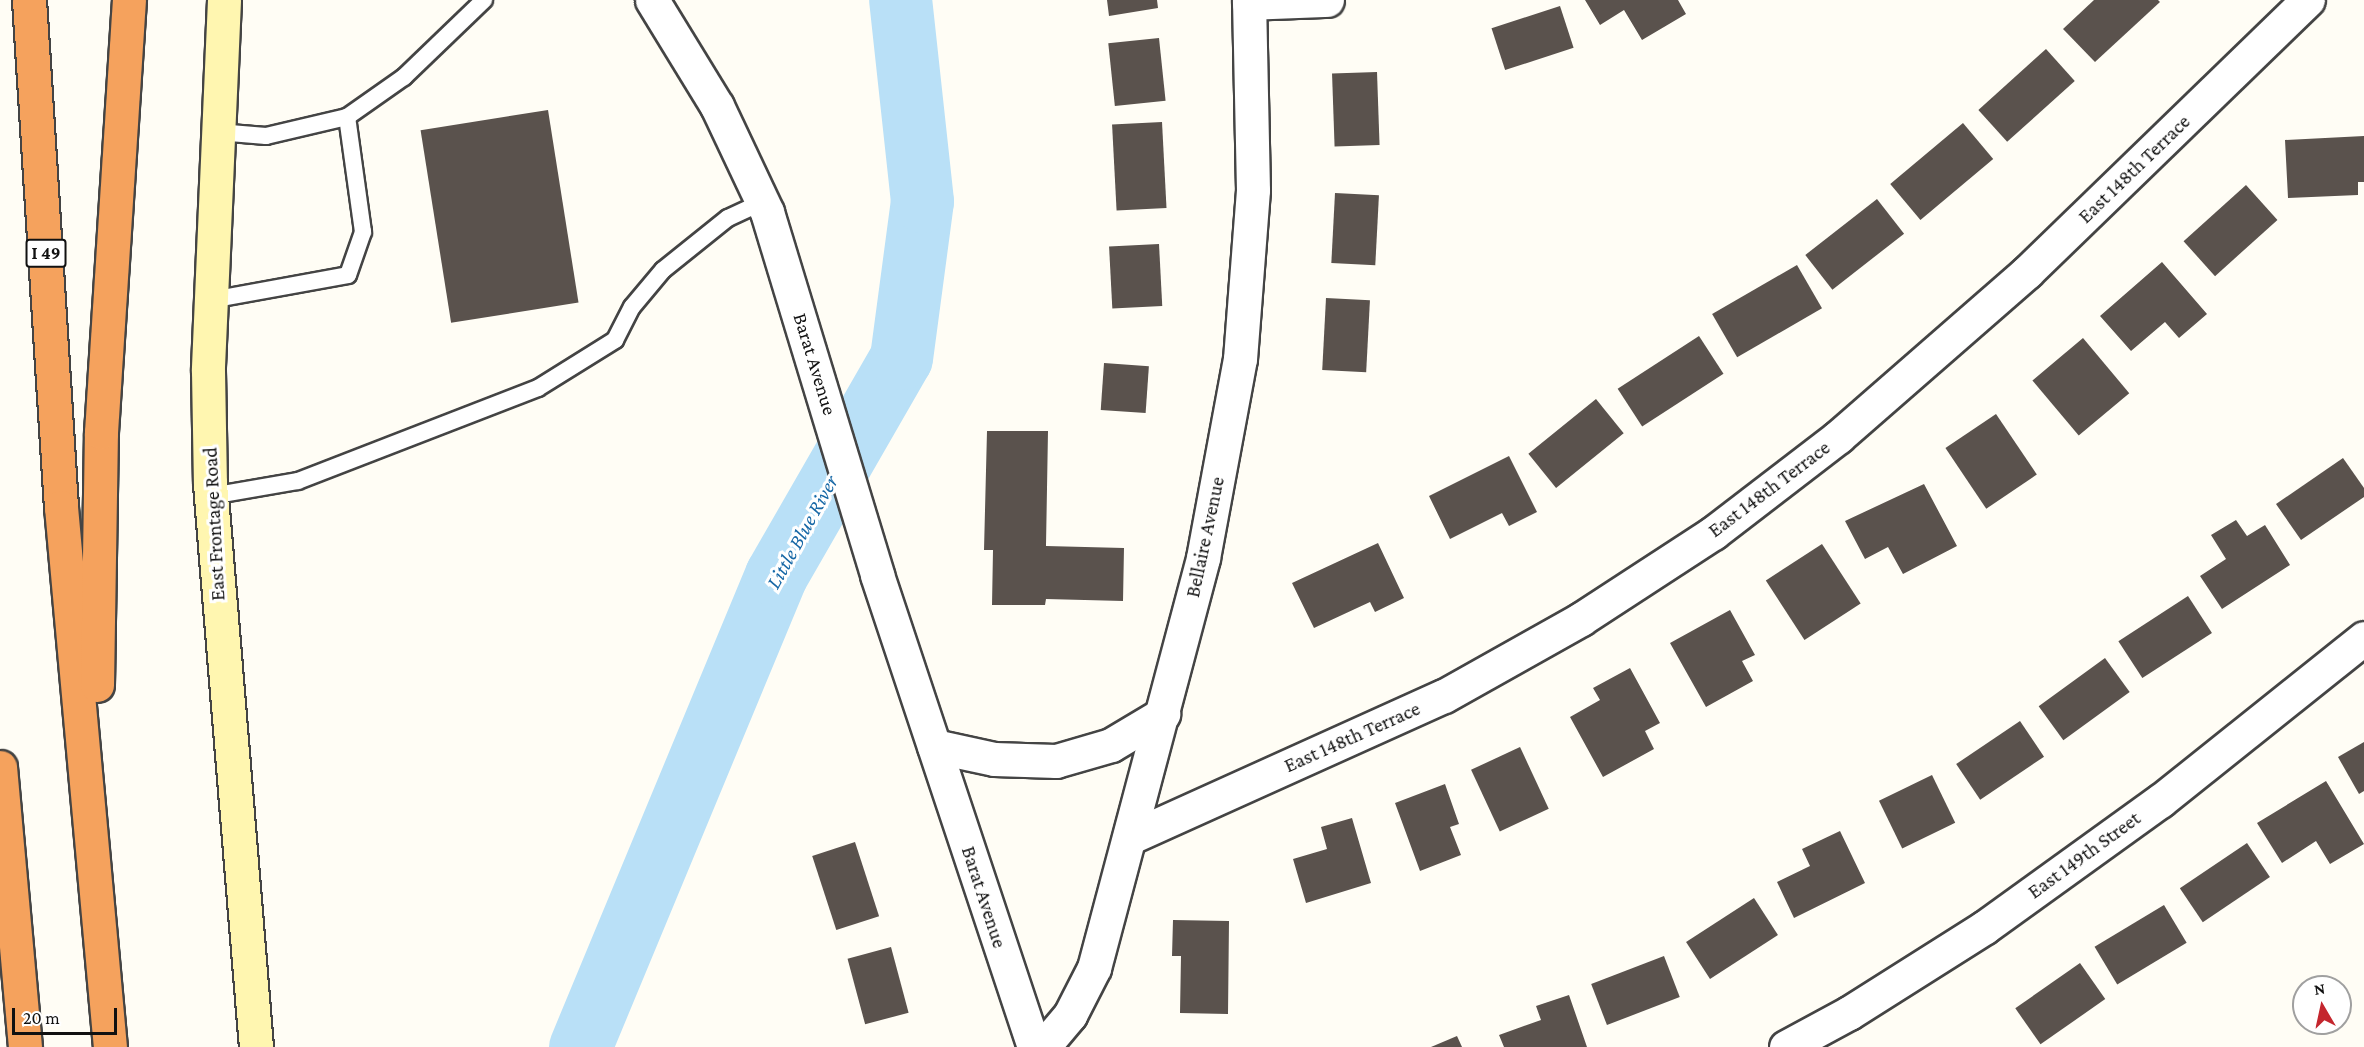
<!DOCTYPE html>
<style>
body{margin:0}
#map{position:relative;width:2364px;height:1047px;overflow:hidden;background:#fffdf5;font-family:"Crimson Pro",serif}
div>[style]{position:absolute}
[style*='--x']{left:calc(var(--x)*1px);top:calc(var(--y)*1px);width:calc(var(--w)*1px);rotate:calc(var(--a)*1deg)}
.river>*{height:63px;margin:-31.5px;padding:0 31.5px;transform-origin:31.5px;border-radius:31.5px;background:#b9e0f7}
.building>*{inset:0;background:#5a524d;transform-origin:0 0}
.roads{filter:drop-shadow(2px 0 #444) drop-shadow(-2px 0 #444) drop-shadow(0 2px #444) drop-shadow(0 -2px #444)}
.lane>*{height:16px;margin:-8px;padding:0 8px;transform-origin:8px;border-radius:8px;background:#fff}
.street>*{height:33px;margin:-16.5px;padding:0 16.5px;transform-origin:16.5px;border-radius:16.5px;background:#fff}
.secondary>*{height:33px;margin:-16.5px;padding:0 16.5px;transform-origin:16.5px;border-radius:16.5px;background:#fff6b0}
.highway>*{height:33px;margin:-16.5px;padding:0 16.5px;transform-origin:16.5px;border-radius:16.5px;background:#f5a25d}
span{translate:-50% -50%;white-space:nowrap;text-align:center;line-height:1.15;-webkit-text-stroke:6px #fff;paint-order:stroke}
.shield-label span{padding:2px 4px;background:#fff;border:2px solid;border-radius:4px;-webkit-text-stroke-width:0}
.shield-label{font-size:18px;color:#111;font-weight:700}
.street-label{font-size:20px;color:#111}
.water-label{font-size:21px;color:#1768a6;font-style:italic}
.north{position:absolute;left:2292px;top:975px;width:60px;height:60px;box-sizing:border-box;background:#fff;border:2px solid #a0a0a0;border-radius:50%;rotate:351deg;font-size:16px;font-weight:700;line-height:24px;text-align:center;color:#111}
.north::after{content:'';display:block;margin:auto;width:21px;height:27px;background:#c4262e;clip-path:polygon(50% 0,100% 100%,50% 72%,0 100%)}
.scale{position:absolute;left:12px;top:1008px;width:105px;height:27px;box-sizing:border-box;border:3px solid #111;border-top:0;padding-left:8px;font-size:18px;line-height:21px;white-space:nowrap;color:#111;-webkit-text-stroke:4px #fff;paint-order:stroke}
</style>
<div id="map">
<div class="river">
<i style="--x:580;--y:1047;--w:511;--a:-67.45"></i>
<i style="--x:776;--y:575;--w:250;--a:-60.1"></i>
<i style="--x:901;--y:358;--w:158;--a:-82.4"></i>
<i style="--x:922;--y:201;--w:202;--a:-96.2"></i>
</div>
<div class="building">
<i style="clip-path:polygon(1107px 0,1157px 0,1158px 8px,1109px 16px)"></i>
<i style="clip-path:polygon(1585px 0,1678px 0,1686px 14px,1642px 40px,1624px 10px,1600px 25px)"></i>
<i style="clip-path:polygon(2094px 0,2158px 0,2160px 2px,2095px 62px,2063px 29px)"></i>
<i style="left:1560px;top:6px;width:44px;height:72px;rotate:72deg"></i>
<i style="left:1159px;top:38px;width:63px;height:51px;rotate:84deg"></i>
<i style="left:2046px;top:49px;width:43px;height:91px;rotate:48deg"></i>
<i style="left:1377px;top:72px;width:73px;height:45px;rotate:88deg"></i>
<i style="left:548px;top:110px;width:195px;height:129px;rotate:81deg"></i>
<i style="left:1162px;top:122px;width:86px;height:50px;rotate:87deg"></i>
<i style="left:1963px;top:123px;width:47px;height:95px;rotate:50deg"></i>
<i style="clip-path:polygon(2364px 136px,2364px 182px,2358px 182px,2358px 195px,2288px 198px,2285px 140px)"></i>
<i style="left:2246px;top:185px;width:47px;height:84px;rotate:48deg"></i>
<i style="left:1335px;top:193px;width:44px;height:70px;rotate:3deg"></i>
<i style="left:1877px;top:199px;width:44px;height:91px;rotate:52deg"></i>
<i style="left:1159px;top:244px;width:62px;height:50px;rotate:87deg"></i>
<i style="clip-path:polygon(2162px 262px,2207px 314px,2179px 338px,2165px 322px,2131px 351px,2100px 316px)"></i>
<i style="left:1797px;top:265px;width:50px;height:98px;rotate:60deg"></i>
<i style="left:1326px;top:298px;width:44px;height:72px;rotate:3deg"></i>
<i style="left:1699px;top:336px;width:45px;height:97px;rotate:57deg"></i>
<i style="left:2083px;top:338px;width:72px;height:66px;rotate:50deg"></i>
<i style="left:1104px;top:363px;width:45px;height:47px;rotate:4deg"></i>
<i style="left:1596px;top:399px;width:44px;height:87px;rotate:51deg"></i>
<i style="left:1996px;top:414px;width:73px;height:61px;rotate:56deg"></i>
<i style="clip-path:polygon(987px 431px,1048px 431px,1046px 546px,1124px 548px,1123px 601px,1046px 599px,1045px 605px,992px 605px,993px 550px,984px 550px)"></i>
<i style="clip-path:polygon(1509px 456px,1537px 512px,1509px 526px,1502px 513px,1450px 539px,1429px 496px)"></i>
<i style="clip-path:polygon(2343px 458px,2364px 488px,2364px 497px,2301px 540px,2276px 504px)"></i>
<i style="clip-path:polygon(1924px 484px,1957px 546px,1903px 574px,1888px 547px,1865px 559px,1845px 521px)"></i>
<i style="clip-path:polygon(2236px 520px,2247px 536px,2265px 525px,2290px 565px,2222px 609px,2200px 576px,2226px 559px,2211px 535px)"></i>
<i style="clip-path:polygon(1378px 543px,1404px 598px,1375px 612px,1370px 602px,1314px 628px,1292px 583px)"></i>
<i style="left:1822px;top:544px;width:71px;height:67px;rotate:57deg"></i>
<i style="left:2188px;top:596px;width:44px;height:83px;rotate:57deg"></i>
<i style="clip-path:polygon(1730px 610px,1755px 655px,1742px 661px,1753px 681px,1706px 707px,1670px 643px)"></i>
<i style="left:2105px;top:658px;width:42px;height:82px;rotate:54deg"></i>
<i style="clip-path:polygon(1630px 668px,1660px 723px,1645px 731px,1654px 749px,1603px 777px,1570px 717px,1600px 700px,1593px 688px)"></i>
<i style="left:2020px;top:721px;width:43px;height:77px;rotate:56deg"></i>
<i style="clip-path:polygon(2364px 742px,2364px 791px,2359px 794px,2338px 757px)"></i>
<i style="left:1520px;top:747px;width:68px;height:54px;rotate:65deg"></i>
<i style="left:1932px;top:775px;width:53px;height:59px;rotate:64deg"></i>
<i style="clip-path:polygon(2326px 781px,2364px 844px,2330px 864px,2316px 841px,2282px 863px,2257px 823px)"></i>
<i style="clip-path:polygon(1445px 784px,1459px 824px,1450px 827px,1461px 855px,1420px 871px,1395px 803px)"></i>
<i style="clip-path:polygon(1352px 818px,1371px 883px,1306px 903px,1293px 859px,1327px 849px,1321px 827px)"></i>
<i style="clip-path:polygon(1840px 831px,1865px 883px,1794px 918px,1777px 882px,1810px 866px,1802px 849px)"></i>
<i style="left:855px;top:842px;width:78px;height:45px;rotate:72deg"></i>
<i style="left:2247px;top:843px;width:41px;height:81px;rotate:56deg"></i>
<i style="left:1754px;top:898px;width:44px;height:81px;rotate:57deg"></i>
<i style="left:2164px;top:905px;width:44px;height:81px;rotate:59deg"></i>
<i style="clip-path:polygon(1173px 920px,1229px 921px,1228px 1014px,1180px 1013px,1181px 956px,1172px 956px)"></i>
<i style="left:891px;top:947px;width:68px;height:45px;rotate:75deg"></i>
<i style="left:1664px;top:956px;width:44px;height:78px;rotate:69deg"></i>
<i style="left:2080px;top:963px;width:44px;height:79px;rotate:55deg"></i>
<i style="clip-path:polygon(1569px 995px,1587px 1047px,1504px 1047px,1499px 1035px,1541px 1020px,1536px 1006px)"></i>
<i style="clip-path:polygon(1457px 1036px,1462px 1047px,1431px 1047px)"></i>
</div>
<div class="roads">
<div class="lane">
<i style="--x:218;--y:132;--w:48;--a:4.8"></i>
<i style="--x:266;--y:136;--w:83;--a:-13.2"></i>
<i style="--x:347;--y:117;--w:70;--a:-35.1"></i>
<i style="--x:404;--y:77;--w:111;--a:-43.9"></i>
<i style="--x:211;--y:300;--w:139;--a:-10.3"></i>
<i style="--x:348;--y:275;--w:46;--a:-70.8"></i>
<i style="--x:363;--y:232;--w:116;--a:-97.9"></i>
<i style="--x:211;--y:496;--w:88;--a:-9.8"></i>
<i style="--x:298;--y:481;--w:257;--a:-21.2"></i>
<i style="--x:538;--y:388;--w:91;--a:-31.9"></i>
<i style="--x:615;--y:340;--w:37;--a:-63"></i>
<i style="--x:632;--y:307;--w:48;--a:-50"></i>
<i style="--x:663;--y:270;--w:83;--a:-38.7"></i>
<i style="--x:728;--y:218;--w:38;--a:-25"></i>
</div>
<div class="street">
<i style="--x:652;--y:0;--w:124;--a:58.5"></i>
<i style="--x:717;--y:106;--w:117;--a:64.7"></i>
<i style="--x:767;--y:212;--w:379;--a:73.1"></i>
<i style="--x:877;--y:575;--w:497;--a:71.6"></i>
<i style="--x:1249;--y:3;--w:78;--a:-2.2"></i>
<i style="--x:934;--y:746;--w:61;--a:12.2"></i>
<i style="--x:994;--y:759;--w:62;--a:1.8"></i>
<i style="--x:1056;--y:761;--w:57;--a:-16.2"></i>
<i style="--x:1111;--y:745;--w:61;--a:-30.8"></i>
<i style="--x:1131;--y:837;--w:343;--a:-24.3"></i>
<i style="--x:1444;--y:696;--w:157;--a:-29.3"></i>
<i style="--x:1581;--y:619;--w:158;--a:-33.1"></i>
<i style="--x:1713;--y:533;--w:158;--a:-37.5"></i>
<i style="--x:1838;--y:437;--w:251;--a:-41.1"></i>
<i style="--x:2027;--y:272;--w:391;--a:-44.1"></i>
<i style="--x:1043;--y:1047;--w:42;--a:-49.8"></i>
<i style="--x:1070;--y:1015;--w:53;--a:-62.9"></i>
<i style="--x:1094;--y:968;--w:424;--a:-75.1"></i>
<i style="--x:1203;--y:558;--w:202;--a:-79.5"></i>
<i style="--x:1240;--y:359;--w:169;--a:-85.6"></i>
<i style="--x:1253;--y:190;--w:190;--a:-91.2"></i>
<i style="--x:1786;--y:1047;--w:72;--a:-28.4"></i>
<i style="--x:1849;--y:1013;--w:161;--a:-32.3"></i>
<i style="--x:1985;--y:927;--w:216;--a:-35.8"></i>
<i style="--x:2160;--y:801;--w:261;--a:-38.6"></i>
</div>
<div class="secondary">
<i style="--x:224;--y:0;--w:371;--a:92.5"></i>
<i style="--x:208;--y:371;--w:113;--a:89"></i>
<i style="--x:210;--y:484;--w:565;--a:85.33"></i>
</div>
<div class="highway">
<i style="--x:29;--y:0;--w:508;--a:86.39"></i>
<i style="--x:61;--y:507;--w:542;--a:84.82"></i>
<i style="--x:97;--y:685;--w:253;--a:-89.1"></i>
<i style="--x:101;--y:432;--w:433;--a:-86.3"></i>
<i style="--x:0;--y:767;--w:281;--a:84.9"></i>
</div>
</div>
<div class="shield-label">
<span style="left:46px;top:253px">I 49</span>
</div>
<div class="street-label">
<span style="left:2134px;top:169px;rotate:-44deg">East 148th Terrace</span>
<span style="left:815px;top:364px;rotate:73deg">Barat Avenue</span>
<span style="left:1769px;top:489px;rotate:-37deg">East 148th Terrace</span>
<span style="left:214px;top:524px;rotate:-93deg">East Frontage Road</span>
<span style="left:1205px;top:537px;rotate:-78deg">Bellaire Avenue</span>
<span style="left:1352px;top:737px;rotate:-24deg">East 148th Terrace</span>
<span style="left:2084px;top:855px;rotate:-36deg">East 149th Street</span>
<span style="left:984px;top:897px;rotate:72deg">Barat Avenue</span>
</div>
<div class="water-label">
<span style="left:802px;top:532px;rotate:-61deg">Little Blue River</span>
</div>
<div class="north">N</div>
<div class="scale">20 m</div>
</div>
